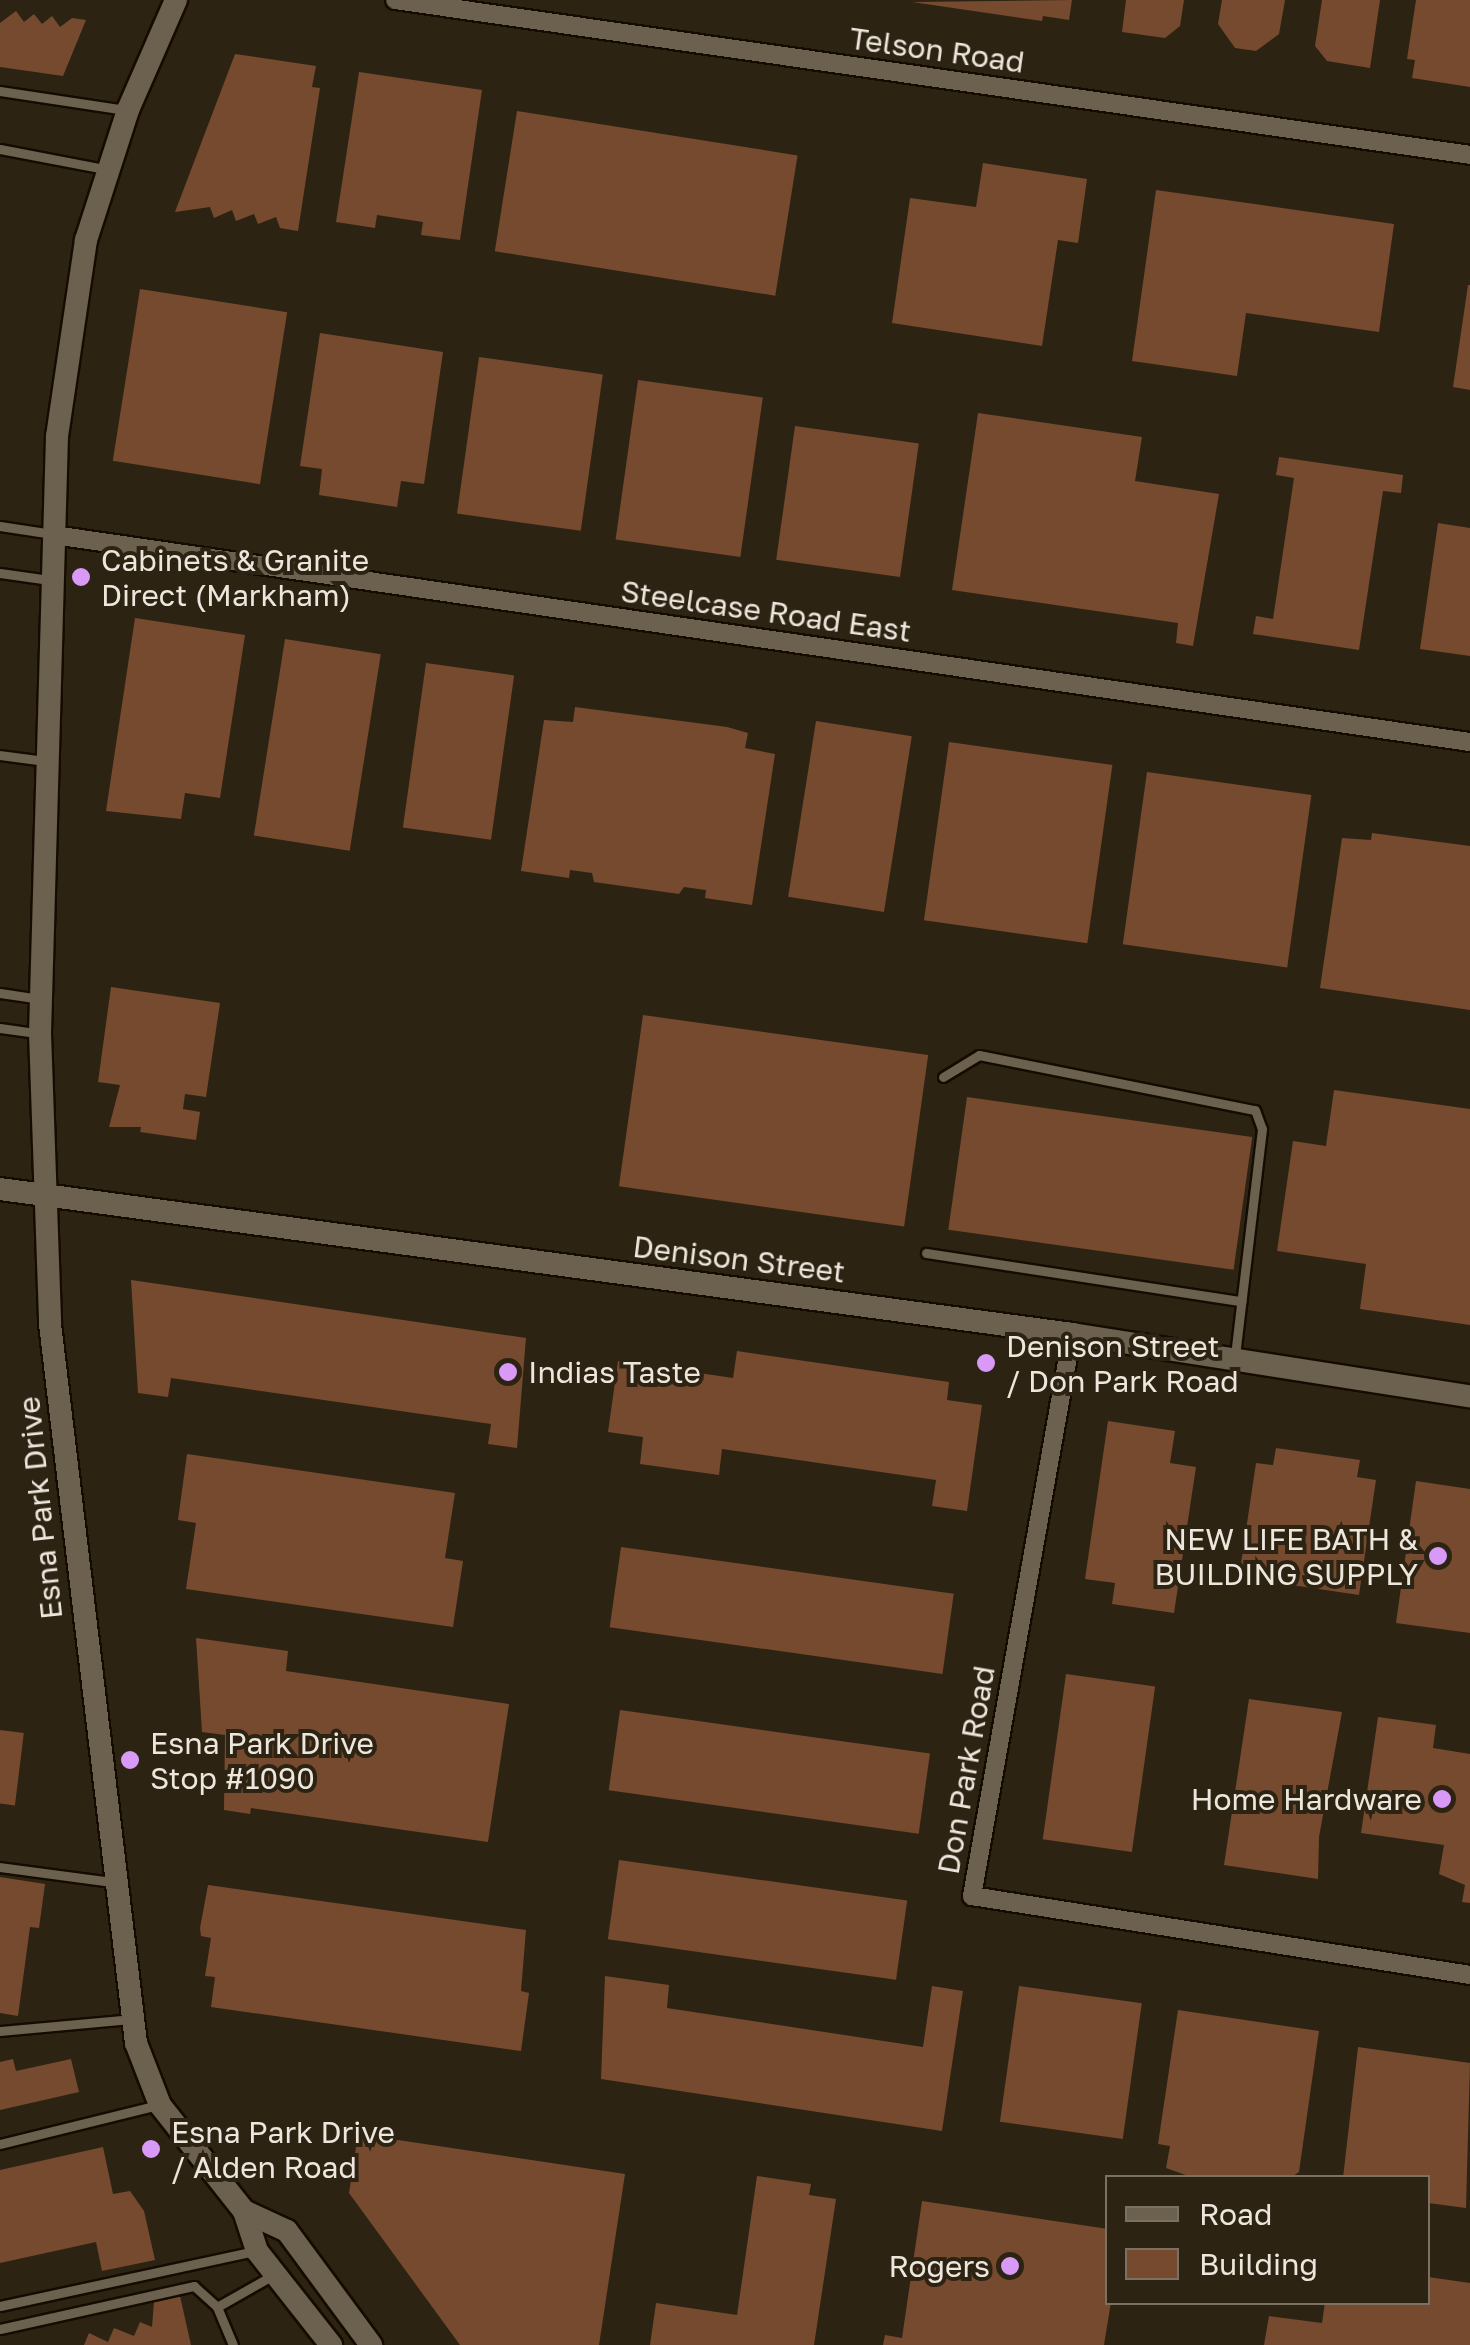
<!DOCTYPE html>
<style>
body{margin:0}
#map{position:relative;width:1470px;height:2345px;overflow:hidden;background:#2d2313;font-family:"Golos Text",sans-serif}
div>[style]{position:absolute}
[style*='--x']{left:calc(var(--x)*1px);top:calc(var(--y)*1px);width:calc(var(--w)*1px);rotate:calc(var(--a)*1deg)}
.building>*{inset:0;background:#764a2f;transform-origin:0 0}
.roads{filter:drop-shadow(2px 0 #150c01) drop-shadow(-2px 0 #150c01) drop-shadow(0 2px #150c01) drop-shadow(0 -2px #150c01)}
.service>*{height:9px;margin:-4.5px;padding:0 4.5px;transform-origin:4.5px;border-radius:4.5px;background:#6c604e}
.minor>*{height:18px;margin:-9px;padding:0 9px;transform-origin:9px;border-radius:9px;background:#6c604e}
.tertiary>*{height:22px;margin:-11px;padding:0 11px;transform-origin:11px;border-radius:11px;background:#6c604e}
.dots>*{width:28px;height:28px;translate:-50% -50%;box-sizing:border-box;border:5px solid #2d2313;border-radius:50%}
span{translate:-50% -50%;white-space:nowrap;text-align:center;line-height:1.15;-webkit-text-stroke:8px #2d2313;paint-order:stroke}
.street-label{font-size:30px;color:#ede6dc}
.poi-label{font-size:30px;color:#ede6dc}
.left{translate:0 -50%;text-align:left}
.right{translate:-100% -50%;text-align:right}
.legend{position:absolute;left:1105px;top:2175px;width:325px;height:130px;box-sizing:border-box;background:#2d2313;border:2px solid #7a7163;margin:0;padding:12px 18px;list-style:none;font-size:30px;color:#ede6dc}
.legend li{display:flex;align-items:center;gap:20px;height:50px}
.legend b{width:50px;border:2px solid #7a7163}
</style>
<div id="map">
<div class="building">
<i style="clip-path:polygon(1072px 0,1069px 20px,1043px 16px,1042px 21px,912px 2px)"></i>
<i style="clip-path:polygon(1126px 0,1184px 0,1180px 26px,1165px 38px,1122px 32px)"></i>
<i style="clip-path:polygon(1222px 0,1285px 0,1279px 34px,1256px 51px,1235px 48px,1218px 24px)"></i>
<i style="clip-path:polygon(1322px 0,1380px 0,1370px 68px,1327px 61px,1315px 46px)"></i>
<i style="clip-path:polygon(1416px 0,1470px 0,1470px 87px,1412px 78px,1415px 60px,1407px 59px)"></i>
<i style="clip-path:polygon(16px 11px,24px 22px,34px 14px,42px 24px,52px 16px,60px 27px,72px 18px,86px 20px,63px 76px,0 67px,0 23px)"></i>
<i style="clip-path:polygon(235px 54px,316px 66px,312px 87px,320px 88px,298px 231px,280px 228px,276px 217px,258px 224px,254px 214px,236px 221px,232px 210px,214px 218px,210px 207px,175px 212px)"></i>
<i style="clip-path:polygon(359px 72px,482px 90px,460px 240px,421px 235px,423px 222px,377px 215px,375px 228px,336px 222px)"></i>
<i style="left:517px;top:111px;width:284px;height:142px;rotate:9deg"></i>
<i style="clip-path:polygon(983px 163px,1087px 179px,1078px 243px,1058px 240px,1042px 346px,892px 323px,910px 198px,976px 207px)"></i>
<i style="clip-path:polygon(1156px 190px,1394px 224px,1379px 332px,1246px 313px,1237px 376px,1132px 361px)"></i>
<i style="clip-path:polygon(1468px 285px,1470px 285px,1470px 390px,1453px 387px)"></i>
<i style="left:140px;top:289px;width:149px;height:174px;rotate:9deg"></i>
<i style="clip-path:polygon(320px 333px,443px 352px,424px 484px,401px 481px,397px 507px,319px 495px,322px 469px,300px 466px)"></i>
<i style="left:479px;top:357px;width:125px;height:158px;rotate:8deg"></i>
<i style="left:638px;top:380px;width:126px;height:161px;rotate:8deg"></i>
<i style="clip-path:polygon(978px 413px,1142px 437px,1135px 481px,1219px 494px,1193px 646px,1176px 643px,1178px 623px,952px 590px)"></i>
<i style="left:795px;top:426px;width:125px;height:135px;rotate:8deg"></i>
<i style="clip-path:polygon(1279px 457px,1403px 475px,1401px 493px,1383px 491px,1359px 650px,1253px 634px,1256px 616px,1273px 619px,1294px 478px,1276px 475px)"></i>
<i style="clip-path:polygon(1438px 523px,1470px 528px,1470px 656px,1420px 649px)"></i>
<i style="clip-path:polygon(135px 618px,245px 635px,220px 798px,185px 793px,181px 819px,106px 811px)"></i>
<i style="left:285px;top:639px;width:97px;height:199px;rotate:9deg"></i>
<i style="left:426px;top:663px;width:89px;height:166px;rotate:8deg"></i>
<i style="clip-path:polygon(575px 707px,727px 727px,748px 733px,745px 748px,775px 754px,752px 905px,705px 898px,706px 890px,684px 887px,679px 894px,594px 882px,592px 873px,570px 870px,569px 878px,521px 871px,544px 720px,573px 722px)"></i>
<i style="left:816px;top:721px;width:97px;height:178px;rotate:9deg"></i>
<i style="left:949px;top:742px;width:165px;height:180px;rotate:8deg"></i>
<i style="left:1147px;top:772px;width:166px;height:174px;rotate:8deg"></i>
<i style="clip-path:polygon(1372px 833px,1470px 846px,1470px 1010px,1320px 988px,1342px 838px,1371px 840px)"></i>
<i style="clip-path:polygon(111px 987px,220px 1003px,206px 1097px,185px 1094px,183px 1109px,200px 1112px,196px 1140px,140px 1132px,141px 1127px,109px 1127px,120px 1085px,98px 1082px)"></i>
<i style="left:643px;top:1015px;width:288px;height:173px;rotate:8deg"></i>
<i style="clip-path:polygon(1334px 1090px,1470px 1109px,1470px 1325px,1360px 1309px,1366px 1264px,1277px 1251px,1293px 1141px,1326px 1146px)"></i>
<i style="left:967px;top:1097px;width:288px;height:134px;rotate:8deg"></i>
<i style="clip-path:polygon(131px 1280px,526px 1338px,517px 1448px,488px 1444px,491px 1424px,171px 1378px,168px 1397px,138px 1393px)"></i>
<i style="clip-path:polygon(737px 1351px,949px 1382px,947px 1400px,982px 1405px,967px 1511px,932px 1506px,936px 1480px,722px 1449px,719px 1475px,640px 1464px,643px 1437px,608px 1432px,618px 1361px,733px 1378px)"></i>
<i style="clip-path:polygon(1108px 1421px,1175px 1431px,1170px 1463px,1196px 1467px,1174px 1613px,1112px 1604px,1115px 1583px,1085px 1579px)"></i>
<i style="clip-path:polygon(1276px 1448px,1360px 1460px,1357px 1477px,1376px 1480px,1359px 1595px,1239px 1577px,1256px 1463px,1273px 1465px)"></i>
<i style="clip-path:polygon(187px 1454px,455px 1493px,445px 1558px,463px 1561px,453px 1627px,186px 1589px,196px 1523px,178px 1520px)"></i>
<i style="clip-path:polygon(1416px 1481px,1470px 1489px,1470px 1633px,1396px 1623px)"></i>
<i style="left:621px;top:1547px;width:336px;height:81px;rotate:8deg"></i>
<i style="clip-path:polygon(196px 1638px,288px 1651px,286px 1671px,509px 1704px,488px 1842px,251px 1808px,250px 1814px,224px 1810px,225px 1735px,202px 1732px)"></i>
<i style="left:1066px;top:1674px;width:90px;height:167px;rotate:8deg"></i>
<i style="clip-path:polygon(1249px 1699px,1342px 1712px,1319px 1837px,1318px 1879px,1224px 1865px)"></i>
<i style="left:620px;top:1710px;width:313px;height:81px;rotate:8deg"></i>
<i style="clip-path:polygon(1378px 1717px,1436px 1725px,1433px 1748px,1470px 1754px,1470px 1903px,1462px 1902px,1465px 1885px,1439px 1874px,1444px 1845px,1361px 1833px)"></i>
<i style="left:0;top:1730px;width:24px;height:73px;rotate:7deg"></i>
<i style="left:619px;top:1860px;width:291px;height:80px;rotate:8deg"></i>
<i style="clip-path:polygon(0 1877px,45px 1884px,39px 1928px,30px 1927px,18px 2016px,0 2013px)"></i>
<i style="clip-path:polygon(208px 1885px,526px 1930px,521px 1991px,529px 1993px,521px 2051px,211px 2007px,215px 1977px,205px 1976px,211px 1938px,201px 1936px,200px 1928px)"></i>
<i style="clip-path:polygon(605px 1976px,669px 1985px,667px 2008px,923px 2047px,932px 1986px,963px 1991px,942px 2131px,601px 2079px)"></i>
<i style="left:1019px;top:1986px;width:124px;height:137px;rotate:8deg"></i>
<i style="clip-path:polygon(1178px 2010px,1319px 2031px,1299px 2172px,1290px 2178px,1194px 2178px,1166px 2168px,1170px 2146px,1158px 2144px)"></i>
<i style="clip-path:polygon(1358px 2047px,1470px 2063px,1466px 2208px,1428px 2203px,1428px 2178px,1343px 2178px)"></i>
<i style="clip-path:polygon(13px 2059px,16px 2071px,71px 2059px,79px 2092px,0 2110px,0 2062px)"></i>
<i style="clip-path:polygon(358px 2134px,625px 2174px,599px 2345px,460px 2345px,349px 2193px)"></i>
<i style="clip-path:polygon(103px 2147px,113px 2194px,130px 2191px,144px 2211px,155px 2260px,102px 2271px,96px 2242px,0 2263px,0 2170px)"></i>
<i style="clip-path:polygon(757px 2176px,811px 2184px,809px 2195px,836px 2199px,814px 2345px,650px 2345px,656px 2303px,737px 2315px)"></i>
<i style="clip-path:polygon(922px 2201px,1108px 2229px,1111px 2302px,1104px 2345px,883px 2345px,885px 2335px,902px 2338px)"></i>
<i style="clip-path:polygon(1428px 2277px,1470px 2283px,1470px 2345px,1264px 2345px,1269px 2316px,1322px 2323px,1325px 2302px,1428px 2302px)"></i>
<i style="clip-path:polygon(180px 2296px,191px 2345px,84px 2345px,89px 2333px,108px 2342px,114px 2328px,134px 2336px,140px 2322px,152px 2327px,154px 2302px)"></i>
</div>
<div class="roads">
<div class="service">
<i style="--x:0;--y:91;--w:127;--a:8.6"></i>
<i style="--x:0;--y:149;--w:107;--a:10.8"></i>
<i style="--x:0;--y:526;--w:53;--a:8.7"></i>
<i style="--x:0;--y:573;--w:50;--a:8"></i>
<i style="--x:0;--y:755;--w:45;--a:7.6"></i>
<i style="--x:0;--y:993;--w:40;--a:8.5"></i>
<i style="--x:0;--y:1028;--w:37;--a:8"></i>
<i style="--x:943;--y:1077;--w:42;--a:-31.4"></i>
<i style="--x:979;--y:1055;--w:281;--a:11.3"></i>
<i style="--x:1255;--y:1110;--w:20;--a:70"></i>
<i style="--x:1262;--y:1129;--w:229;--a:96.8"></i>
<i style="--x:926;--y:1253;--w:319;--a:8.7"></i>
<i style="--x:0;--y:1867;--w:114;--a:7.6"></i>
<i style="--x:0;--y:2031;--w:132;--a:-5.2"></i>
<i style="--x:0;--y:2144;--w:163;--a:-13.9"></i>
<i style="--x:0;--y:2306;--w:260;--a:-12.2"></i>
<i style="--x:217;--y:2307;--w:67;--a:-29.6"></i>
<i style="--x:0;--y:2329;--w:199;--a:-12.5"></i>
<i style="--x:194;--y:2286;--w:31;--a:42"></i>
<i style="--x:217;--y:2307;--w:41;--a:67.2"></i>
</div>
<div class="minor">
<i style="--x:395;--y:0;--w:1086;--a:8.2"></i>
<i style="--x:54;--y:535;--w:1431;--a:8.32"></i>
<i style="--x:1072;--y:1334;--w:571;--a:100.09"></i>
<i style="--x:972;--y:1896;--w:504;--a:9.01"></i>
</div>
<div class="tertiary">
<i style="--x:176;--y:0;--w:120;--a:113.6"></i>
<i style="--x:128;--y:110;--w:137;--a:107.9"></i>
<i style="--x:86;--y:240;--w:198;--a:98.4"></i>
<i style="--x:57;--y:436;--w:597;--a:91.63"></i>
<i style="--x:40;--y:1033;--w:291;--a:88"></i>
<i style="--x:50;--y:1324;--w:724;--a:83.18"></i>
<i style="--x:136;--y:2043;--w:66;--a:68.8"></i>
<i style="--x:160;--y:2105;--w:135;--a:51.6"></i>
<i style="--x:244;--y:2211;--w:42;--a:72"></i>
<i style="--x:257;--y:2251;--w:120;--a:51.8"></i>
<i style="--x:0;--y:1189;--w:1082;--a:7.7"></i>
<i style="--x:1072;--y:1334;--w:403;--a:8.9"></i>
<i style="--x:244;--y:2211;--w:47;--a:24.9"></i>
<i style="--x:287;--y:2231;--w:142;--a:53.6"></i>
</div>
</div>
<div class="dots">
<i style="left:81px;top:577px;background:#d99af7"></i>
<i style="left:986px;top:1363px;background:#d99af7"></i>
<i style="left:508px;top:1372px;background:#d99af7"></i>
<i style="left:1438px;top:1556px;background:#d99af7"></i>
<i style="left:130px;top:1760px;background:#d99af7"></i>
<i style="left:1442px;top:1799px;background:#d99af7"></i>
<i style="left:151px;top:2149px;background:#d99af7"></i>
<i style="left:1010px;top:2266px;background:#d99af7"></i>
</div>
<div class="street-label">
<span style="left:937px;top:50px;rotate:8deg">Telson Road</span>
<span style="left:766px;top:611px;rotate:8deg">Steelcase Road East</span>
<span style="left:739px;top:1259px;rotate:7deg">Denison Street</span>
<span style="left:40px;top:1508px;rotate:-96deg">Esna Park Drive</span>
<span style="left:966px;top:1770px;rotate:-80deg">Don Park Road</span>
</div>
<div class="poi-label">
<span class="left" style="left:101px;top:577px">Cabinets &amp; Granite<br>Direct (Markham)</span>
<span class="left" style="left:1006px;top:1363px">Denison Street<br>/ Don Park Road</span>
<span class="left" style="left:528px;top:1372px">Indias Taste</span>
<span class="right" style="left:1418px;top:1556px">NEW LIFE BATH &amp;<br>BUILDING SUPPLY</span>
<span class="left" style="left:150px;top:1760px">Esna Park Drive<br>Stop #1090</span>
<span class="right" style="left:1422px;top:1799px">Home Hardware</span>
<span class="left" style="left:171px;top:2149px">Esna Park Drive<br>/ Alden Road</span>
<span class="right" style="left:990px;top:2266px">Rogers</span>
</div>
<ul class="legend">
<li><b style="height:12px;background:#6c604e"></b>Road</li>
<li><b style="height:28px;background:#764a2f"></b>Building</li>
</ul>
</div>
